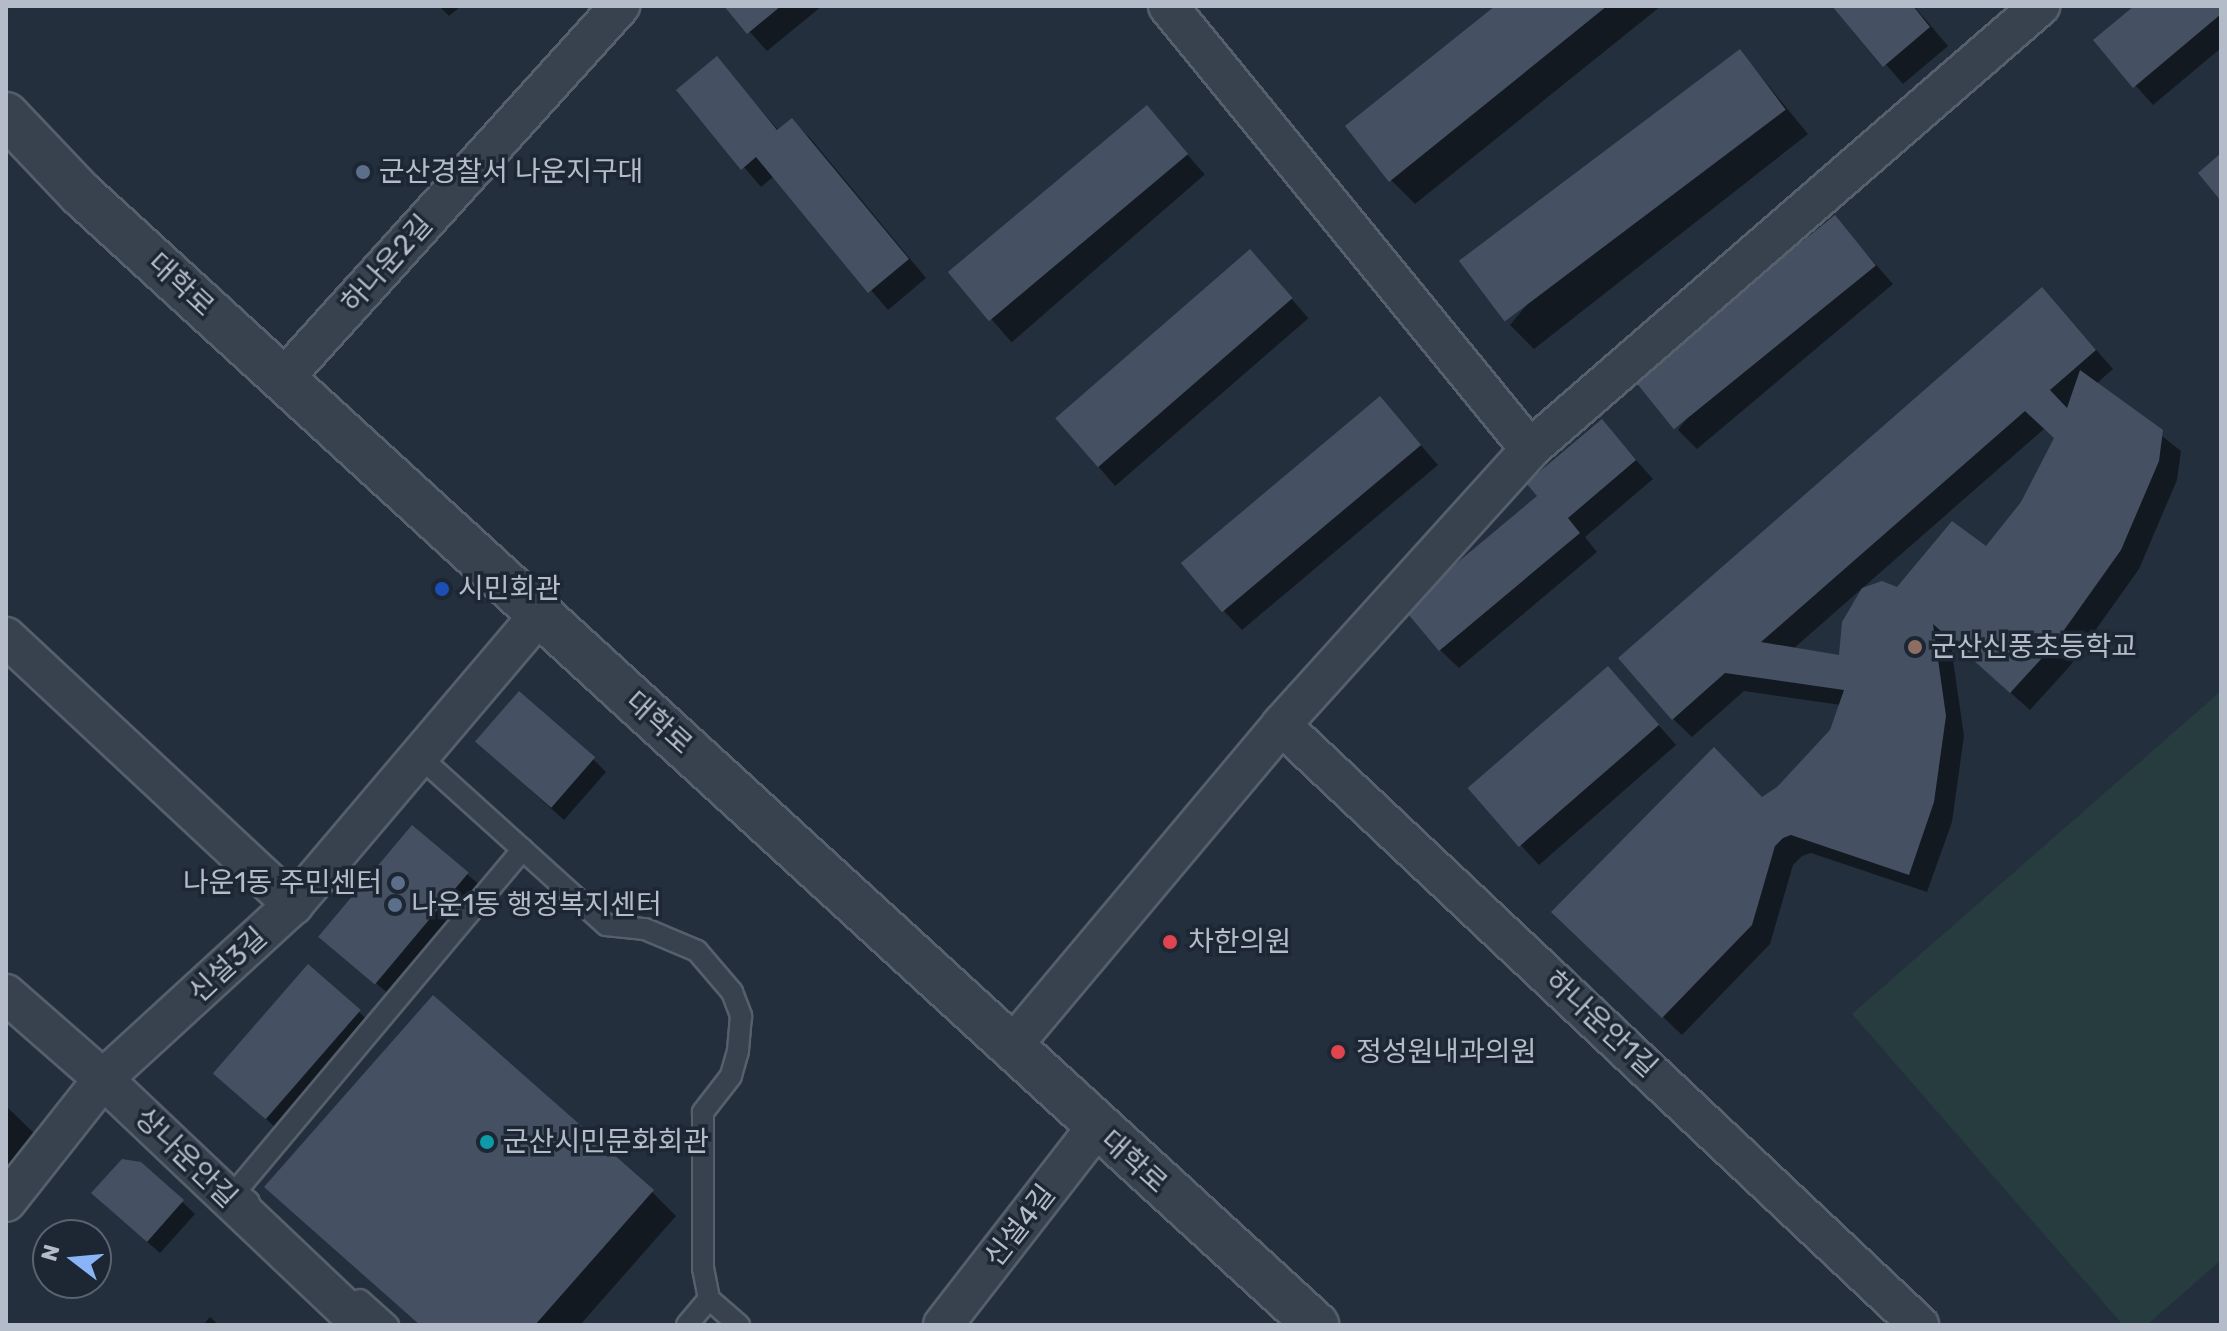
<!DOCTYPE html>
<meta charset="utf-8">
<style>
body{margin:0}
#map{position:relative;width:2227px;height:1331px;overflow:hidden;background:#242f3e;font-family:Rubik,"Noto Sans KR",sans-serif}
div>[style]{position:absolute}
[style*='--x']{left:calc(var(--x)*1px);top:calc(var(--y)*1px);width:calc(var(--w)*1px);rotate:calc(var(--a)*1deg)}
.green>*{inset:0;background:#263c3f}
.shadow>*{inset:0;background:#0007;transform-origin:0 0}
.building>*{inset:0;background:#455162;transform-origin:0 0}
.roads{filter:drop-shadow(2px 0 #565f6c) drop-shadow(-2px 0 #565f6c) drop-shadow(0 2px #565f6c) drop-shadow(0 -2px #565f6c)}
.service>*{height:20px;margin:-10px;padding:0 10px;transform-origin:10px;border-radius:10px;background:#38414e}
.minor>*{height:38px;margin:-19px;padding:0 19px;transform-origin:19px;border-radius:19px;background:#38414e}
.tertiary>*{height:44px;margin:-22px;padding:0 22px;transform-origin:22px;border-radius:22px;background:#38414e}
.dots>*{width:22px;height:22px;translate:-50% -50%;box-sizing:border-box;border:4px solid #1d2633;border-radius:50%}
span{translate:-50% -50%;white-space:nowrap;text-align:center;line-height:1.15;-webkit-text-stroke:7px #1d2633;paint-order:stroke}
.poi-label{font-size:28px;color:#b4bcc9}
.left{translate:0 -50%;text-align:left}
.right{translate:-100% -50%;text-align:right}
.street-label{font-size:28px;color:#b4bcc9}
.frame{position:absolute;inset:0;border:8px solid #b4bcc9;pointer-events:none}
.north{position:absolute;left:32px;top:1219px;width:80px;height:80px;box-sizing:border-box;background:#1d2633;border:2px solid #59626f;border-radius:50%;rotate:286deg;font-size:22px;font-weight:700;line-height:32px;text-align:center;color:#b4bcc9}
.north::after{content:'';display:block;margin:auto;width:28px;height:36px;background:#8ab4f8;clip-path:polygon(50% 0,100% 100%,50% 72%,0 100%)}
</style>
<div id="map">
<div class="green">
<i style="clip-path:polygon(2221px 691px,2221px 1260px,2147px 1325px,2123px 1325px,1852px 1014px)"></i>
</div>
<div class="shadow">
<i style="clip-path:polygon(439px 6px,461px 6px,449px 16px)"></i>
<i style="clip-path:polygon(727px 6px,822px 6px,767px 51px)"></i>
<i style="clip-path:polygon(1498px 6px,1661px 6px,1415px 204px,1391px 180px)"></i>
<i style="clip-path:polygon(1835px 6px,1914px 6px,1948px 46px,1903px 84px)"></i>
<i style="clip-path:polygon(2137px 6px,2221px 6px,2221px 48px,2153px 105px,2096px 41px)"></i>
<i style="clip-path:polygon(1740px 51px,1808px 134px,1534px 349px,1510px 325px)"></i>
<i style="clip-path:polygon(717px 59px,779px 131px,792px 120px,811px 139px,926px 278px,888px 310px,774px 176px,761px 187px,679px 91px)"></i>
<i style="left:1147px;top:108px;width:88px;height:256px;rotate:49deg"></i>
<i style="clip-path:polygon(1834px 217px,1893px 284px,1697px 449px,1678px 430px)"></i>
<i style="left:1250px;top:251px;width:89px;height:256px;rotate:49deg"></i>
<i style="clip-path:polygon(evenodd,2060px 309px,2113px 369px,2096px 384px,2181px 451px,2177px 480px,2139px 569px,2070px 666px,2030px 710px,1950px 639px,1964px 736px,1952px 822px,1927px 892px,1811px 853px,1802px 856px,1793px 865px,1770px 944px,1682px 1035px,1572px 931px,1779px 788px,1832px 731px,1841px 705px,1744px 691px,1692px 737px,1673px 719px,2060px 309px,2045px 428px,2056px 438px,2022px 503px,1986px 549px,1897px 589px,1840px 657px,1793px 649px,2045px 428px)"></i>
<i style="clip-path:polygon(1380px 398px,1438px 465px,1242px 630px,1224px 611px)"></i>
<i style="clip-path:polygon(1602px 422px,1653px 479px,1585px 537px,1597px 552px,1459px 668px,1440px 650px,1540px 496px)"></i>
<i style="clip-path:polygon(1626px 688px,1676px 745px,1539px 865px,1470px 790px)"></i>
<i style="clip-path:polygon(490px 754px,593px 759px,606px 772px,564px 820px)"></i>
<i style="left:412px;top:828px;width:99px;height:142px;rotate:40deg"></i>
<i style="clip-path:polygon(359px 1012px,378px 1030px,286px 1137px,217px 1075px)"></i>
<i style="clip-path:polygon(6px 1106px,38px 1137px,6px 1174px)"></i>
<i style="clip-path:polygon(652px 1192px,676px 1216px,580px 1325px,420px 1325px)"></i>
<i style="clip-path:polygon(182px 1202px,195px 1214px,160px 1253px,106px 1206px)"></i>
<i style="clip-path:polygon(210px 1317px,219px 1325px,203px 1325px)"></i>
</div>
<div class="building">
<i style="clip-path:polygon(724px 6px,781px 6px,747px 34px)"></i>
<i style="clip-path:polygon(1495px 6px,1607px 6px,1389px 182px,1345px 126px)"></i>
<i style="clip-path:polygon(1832px 6px,1913px 6px,1930px 27px,1883px 67px)"></i>
<i style="clip-path:polygon(2134px 6px,2221px 6px,2221px 14px,2133px 88px,2093px 40px)"></i>
<i style="left:1740px;top:49px;width:76px;height:352px;rotate:53deg"></i>
<i style="clip-path:polygon(717px 56px,777px 130px,792px 118px,909px 259px,868px 293px,756px 157px,741px 170px,676px 90px)"></i>
<i style="left:1147px;top:105px;width:64px;height:260px;rotate:50deg"></i>
<i style="clip-path:polygon(2221px 153px,2221px 201px,2198px 173px)"></i>
<i style="left:1835px;top:215px;width:65px;height:260px;rotate:51deg"></i>
<i style="left:1250px;top:249px;width:65px;height:258px;rotate:49deg"></i>
<i style="clip-path:polygon(evenodd,2042px 287px,2096px 350px,2050px 390px,2067px 408px,2080px 370px,2163px 430px,2159px 461px,2121px 550px,2052px 647px,2010px 693px,1933px 624px,1946px 716px,1934px 802px,1909px 875px,1791px 835px,1783px 838px,1775px 846px,1752px 925px,1662px 1018px,1551px 912px,1714px 747px,1762px 797px,1777px 787px,1830px 730px,1844px 690px,1725px 673px,1672px 720px,1618px 658px,2042px 287px,2025px 411px,2054px 438px,2021px 502px,1986px 546px,1952px 521px,1897px 587px,1882px 581px,1862px 588px,1842px 622px,1839px 655px,1761px 642px,2025px 411px)"></i>
<i style="left:1380px;top:396px;width:64px;height:260px;rotate:50deg"></i>
<i style="clip-path:polygon(1602px 419px,1636px 460px,1568px 518px,1580px 533px,1439px 651px,1403px 608px,1537px 496px,1526px 483px)"></i>
<i style="left:1608px;top:666px;width:78px;height:186px;rotate:49deg"></i>
<i style="left:519px;top:691px;width:101px;height:67px;rotate:41deg"></i>
<i style="left:412px;top:825px;width:74px;height:146px;rotate:40deg"></i>
<i style="left:308px;top:964px;width:70px;height:145px;rotate:41deg"></i>
<i style="clip-path:polygon(433px 995px,654px 1190px,535px 1325px,420px 1325px,264px 1187px)"></i>
<i style="clip-path:polygon(122px 1159px,141px 1162px,184px 1200px,147px 1242px,91px 1193px)"></i>
</div>
<div class="roads">
<div class="service">
<i style="--x:419;--y:756;--w:252;--a:42.1"></i>
<i style="--x:606;--y:925;--w:39;--a:6"></i>
<i style="--x:645;--y:929;--w:56;--a:22.9"></i>
<i style="--x:697;--y:951;--w:54;--a:49.5"></i>
<i style="--x:732;--y:992;--w:26;--a:69"></i>
<i style="--x:741;--y:1016;--w:35;--a:95"></i>
<i style="--x:738;--y:1051;--w:26;--a:106"></i>
<i style="--x:731;--y:1076;--w:46;--a:127.9"></i>
<i style="--x:703;--y:1112;--w:156;--a:90"></i>
<i style="--x:703;--y:1268;--w:32;--a:79"></i>
<i style="--x:709;--y:1299;--w:40;--a:41"></i>
<i style="--x:249;--y:1202;--w:17;--a:-140"></i>
<i style="--x:236;--y:1191;--w:446;--a:-50"></i>
<i style="--x:360;--y:1300;--w:38;--a:42"></i>
<i style="--x:687;--y:1325;--w:34;--a:-50"></i>
</div>
<div class="minor">
<i style="--x:1168;--y:6;--w:572;--a:50.75"></i>
<i style="--x:283;--y:379;--w:503;--a:-47.9"></i>
<i style="--x:6;--y:637;--w:393;--a:43"></i>
<i style="--x:1281;--y:725;--w:876;--a:43.24"></i>
<i style="--x:6;--y:994;--w:129;--a:41.2"></i>
<i style="--x:103;--y:1079;--w:357;--a:43.5"></i>
<i style="--x:1012;--y:1046;--w:419;--a:-50"></i>
<i style="--x:1281;--y:725;--w:372;--a:-47.9"></i>
<i style="--x:1530;--y:449;--w:676;--a:-40.98"></i>
<i style="--x:6;--y:1202;--w:157;--a:-51.7"></i>
<i style="--x:103;--y:1079;--w:258;--a:-42.5"></i>
<i style="--x:293;--y:905;--w:382;--a:-49.7"></i>
<i style="--x:943;--y:1325;--w:249;--a:-52.2"></i>
</div>
<div class="tertiary">
<i style="--x:6;--y:115;--w:109;--a:46.5"></i>
<i style="--x:81;--y:194;--w:1675;--a:42.48"></i>
</div>
</div>
<div class="dots">
<i style="left:363px;top:172px;background:#5c6f8a"></i>
<i style="left:442px;top:589px;background:#1a4fb4"></i>
<i style="left:1915px;top:647px;background:#8d6e63"></i>
<i style="left:398px;top:883px;background:#5c6f8a"></i>
<i style="left:395px;top:905px;background:#5c6f8a"></i>
<i style="left:1170px;top:942px;background:#e0444e"></i>
<i style="left:1338px;top:1052px;background:#e0444e"></i>
<i style="left:487px;top:1142px;background:#0f9aa8"></i>
</div>
<div class="poi-label">
<span class="left" style="left:379px;top:172px">군산경찰서 나운지구대</span>
<span class="left" style="left:458px;top:589px">시민회관</span>
<span class="left" style="left:1931px;top:647px">군산신풍초등학교</span>
<span class="right" style="left:382px;top:883px">나운1동 주민센터</span>
<span class="left" style="left:411px;top:905px">나운1동 행정복지센터</span>
<span class="left" style="left:1188px;top:942px">차한의원</span>
<span class="left" style="left:1356px;top:1052px">정성원내과의원</span>
<span class="left" style="left:503px;top:1142px">군산시민문화회관</span>
</div>
<div class="street-label">
<span style="left:387px;top:264px;rotate:-48deg">하나운2길</span>
<span style="left:181px;top:285px;rotate:43deg">대학로</span>
<span style="left:659px;top:723px;rotate:42deg">대학로</span>
<span style="left:228px;top:965px;rotate:-43deg">신설3길</span>
<span style="left:1601px;top:1024px;rotate:43deg">하나운안1길</span>
<span style="left:186px;top:1158px;rotate:44deg">상나운안길</span>
<span style="left:1134px;top:1162px;rotate:42deg">대학로</span>
<span style="left:1020px;top:1226px;rotate:-52deg">신설4길</span>
</div>
<div class="frame"></div>
<div class="north">N</div>
</div>
